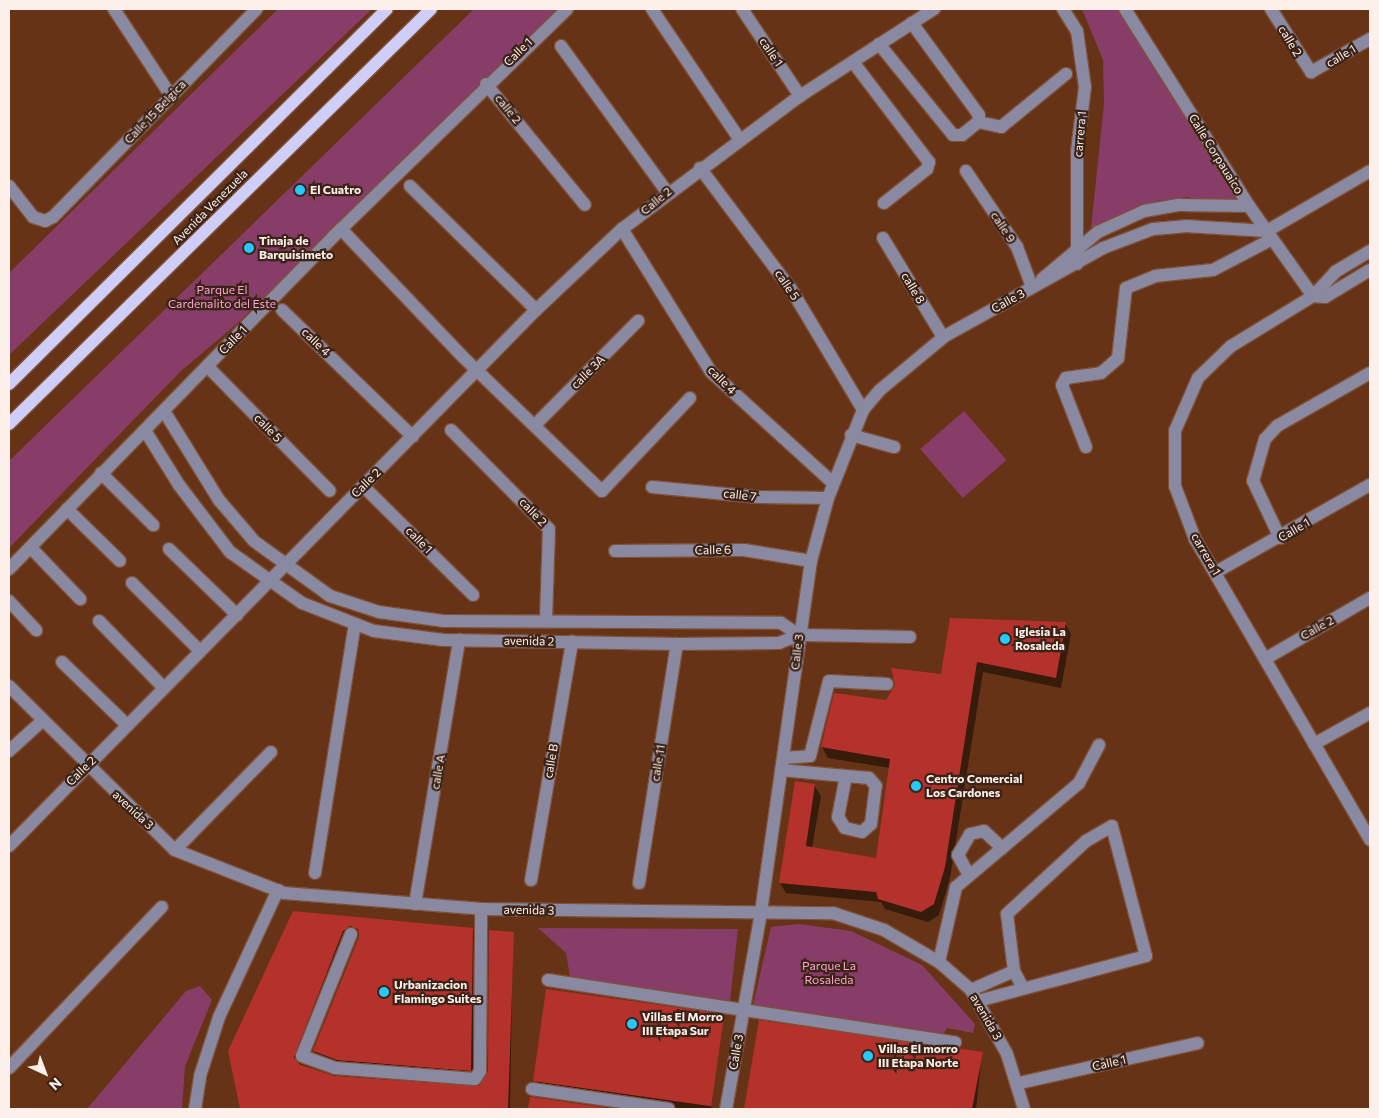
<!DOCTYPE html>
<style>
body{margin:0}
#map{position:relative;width:1379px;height:1118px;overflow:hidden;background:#673316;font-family:Commissioner,sans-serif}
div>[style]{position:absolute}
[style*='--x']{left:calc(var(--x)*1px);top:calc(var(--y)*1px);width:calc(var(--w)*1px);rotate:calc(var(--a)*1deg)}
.green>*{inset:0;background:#873d68;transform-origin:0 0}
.shadow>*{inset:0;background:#0007}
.building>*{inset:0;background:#b5312c;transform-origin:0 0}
.roads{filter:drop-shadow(1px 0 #7f5138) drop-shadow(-1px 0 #7f5138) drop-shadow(0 1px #7f5138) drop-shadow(0 -1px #7f5138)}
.minor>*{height:12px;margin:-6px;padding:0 6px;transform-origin:6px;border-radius:6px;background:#8989a2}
.major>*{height:12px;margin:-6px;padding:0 6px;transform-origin:6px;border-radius:6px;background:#cfcef8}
.dots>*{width:14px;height:14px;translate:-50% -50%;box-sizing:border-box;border:2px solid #3b2317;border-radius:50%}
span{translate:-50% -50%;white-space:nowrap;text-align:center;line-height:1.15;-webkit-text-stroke:4.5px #3b2317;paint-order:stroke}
.street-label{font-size:12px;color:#fdf0ea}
.poi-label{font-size:12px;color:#fdf0ea;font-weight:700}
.left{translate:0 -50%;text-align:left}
.park-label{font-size:12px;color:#fca3d3}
.frame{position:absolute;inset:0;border:10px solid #fdf0ea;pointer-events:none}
.north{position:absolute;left:20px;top:1048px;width:50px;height:50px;-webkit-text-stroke:4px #3b2317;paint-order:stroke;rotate:137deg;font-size:14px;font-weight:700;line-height:20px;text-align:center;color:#fdf0ea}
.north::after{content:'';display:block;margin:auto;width:18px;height:22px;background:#fdf0ea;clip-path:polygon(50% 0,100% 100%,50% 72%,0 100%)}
</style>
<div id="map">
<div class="green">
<i style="clip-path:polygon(278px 9px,372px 9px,9px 355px,9px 273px)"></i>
<i style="clip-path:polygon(474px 9px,558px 9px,239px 322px,181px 371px,9px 548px,9px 461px)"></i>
<i style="clip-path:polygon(1082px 9px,1117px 9px,1238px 195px,1220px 207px,1188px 197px,1157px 201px,1091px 228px,1104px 104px,1103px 60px)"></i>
<i style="left:964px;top:411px;width:65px;height:58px;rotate:49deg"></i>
<i style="clip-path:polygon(799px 924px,851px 931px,922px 965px,975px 1024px,973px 1033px,947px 1028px,943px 1034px,753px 1005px,771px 927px)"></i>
<i style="clip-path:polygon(538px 928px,738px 929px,730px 1001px,570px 977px,566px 953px)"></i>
<i style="clip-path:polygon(200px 986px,212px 1000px,185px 1066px,182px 1109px,87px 1109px,186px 991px)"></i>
</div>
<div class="shadow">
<i style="clip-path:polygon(1065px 624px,1071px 634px,1061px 688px,983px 672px,950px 878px,939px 915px,928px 922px,885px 909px,881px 902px,786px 893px,780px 883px,814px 785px,821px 796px,812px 848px,877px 859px,890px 768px,828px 758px,822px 747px,835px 695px,886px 701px)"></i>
<i style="clip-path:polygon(294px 913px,472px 929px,475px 934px,473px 1075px,340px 1064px,317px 1056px,314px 1051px,360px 937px,354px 930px,346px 936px,296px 1062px,334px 1077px,480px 1087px,489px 1071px,513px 933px,510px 1109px,241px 1109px,229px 1052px)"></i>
<i style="clip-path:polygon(723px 1016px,711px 1109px,677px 1109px,539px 1086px,536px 1081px)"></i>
<i style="clip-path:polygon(760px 1022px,982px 1053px,976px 1109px,746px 1109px)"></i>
<i style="clip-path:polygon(531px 1098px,606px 1109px,530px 1109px)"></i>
</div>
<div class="building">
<i style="clip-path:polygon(950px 618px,1066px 622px,1056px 678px,977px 662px,945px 867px,934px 904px,921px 912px,878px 899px,876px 892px,779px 883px,795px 781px,815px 784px,806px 846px,876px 858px,890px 759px,821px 747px,834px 693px,886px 700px,895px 685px,891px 668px,941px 674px)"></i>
<i style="clip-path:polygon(293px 911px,473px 928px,471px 1071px,337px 1060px,313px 1051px,359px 937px,358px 929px,350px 926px,343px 931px,294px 1057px,299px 1064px,334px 1076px,479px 1086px,488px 1071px,489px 930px,514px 932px,508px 1109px,240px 1109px,228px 1051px)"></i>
<i style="left:546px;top:989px;width:180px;height:93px;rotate:8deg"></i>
<i style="clip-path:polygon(759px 1020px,983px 1052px,972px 1109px,744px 1109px)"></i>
<i style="clip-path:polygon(530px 1097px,531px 1097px,614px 1109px,528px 1109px)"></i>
</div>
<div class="roads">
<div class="minor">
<i style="--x:114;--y:9;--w:104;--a:56.8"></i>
<i style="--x:652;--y:9;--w:158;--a:56.1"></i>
<i style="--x:742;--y:9;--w:105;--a:56.3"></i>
<i style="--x:1063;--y:9;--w:26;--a:58"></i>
<i style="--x:1077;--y:31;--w:57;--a:81.9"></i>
<i style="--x:1085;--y:87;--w:64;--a:97.1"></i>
<i style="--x:1077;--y:151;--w:113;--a:90"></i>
<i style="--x:1125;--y:9;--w:233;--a:57.8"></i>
<i style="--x:1249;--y:206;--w:110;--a:54.6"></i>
<i style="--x:1271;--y:9;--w:75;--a:57.6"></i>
<i style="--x:1311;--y:72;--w:68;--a:-29.2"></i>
<i style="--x:879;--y:44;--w:117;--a:50.9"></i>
<i style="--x:953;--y:135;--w:9;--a:0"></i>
<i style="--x:962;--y:135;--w:21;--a:-39"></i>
<i style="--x:978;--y:122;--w:7;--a:-82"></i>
<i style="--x:979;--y:115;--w:114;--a:-126.1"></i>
<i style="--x:561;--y:46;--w:180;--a:54"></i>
<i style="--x:853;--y:62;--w:126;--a:52.8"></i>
<i style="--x:929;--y:162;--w:7;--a:106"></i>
<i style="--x:927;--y:169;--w:55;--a:141.7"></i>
<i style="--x:486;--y:84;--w:156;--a:50.7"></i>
<i style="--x:978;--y:122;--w:24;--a:12"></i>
<i style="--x:1001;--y:127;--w:84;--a:-39.2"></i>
<i style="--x:700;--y:168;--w:151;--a:53.1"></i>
<i style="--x:791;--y:289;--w:141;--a:59.2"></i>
<i style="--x:966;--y:171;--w:92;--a:56.1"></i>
<i style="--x:1017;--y:247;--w:43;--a:69.4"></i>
<i style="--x:9;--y:186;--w:39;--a:52"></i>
<i style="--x:33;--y:217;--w:13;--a:18"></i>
<i style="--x:45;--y:221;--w:9;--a:-27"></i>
<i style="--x:53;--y:217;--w:291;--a:-45.6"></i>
<i style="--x:410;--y:186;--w:177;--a:44.5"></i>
<i style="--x:341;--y:229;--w:177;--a:46.4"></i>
<i style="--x:463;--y:357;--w:193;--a:44"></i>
<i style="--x:602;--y:491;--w:128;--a:-46.6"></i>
<i style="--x:622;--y:229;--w:168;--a:58.1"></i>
<i style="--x:711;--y:372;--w:165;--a:42.3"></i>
<i style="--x:883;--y:238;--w:116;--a:58.8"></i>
<i style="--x:1042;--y:279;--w:73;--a:-40"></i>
<i style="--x:1098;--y:232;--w:51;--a:-24.5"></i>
<i style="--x:1144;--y:211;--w:36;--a:-10"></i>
<i style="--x:1179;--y:205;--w:70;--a:0.8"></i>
<i style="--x:1313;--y:296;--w:96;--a:148.6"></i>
<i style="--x:1231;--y:346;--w:46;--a:135.9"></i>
<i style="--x:1198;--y:378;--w:58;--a:113.5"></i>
<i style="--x:1175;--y:431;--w:55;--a:90"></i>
<i style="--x:1175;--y:486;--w:57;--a:69.3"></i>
<i style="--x:1195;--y:539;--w:348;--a:59.8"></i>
<i style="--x:1313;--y:296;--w:33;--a:-47"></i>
<i style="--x:1335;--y:272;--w:41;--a:-31"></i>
<i style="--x:1313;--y:296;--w:12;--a:5"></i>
<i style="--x:1325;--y:297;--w:52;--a:-31"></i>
<i style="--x:282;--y:310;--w:182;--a:44.1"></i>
<i style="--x:207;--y:366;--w:175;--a:45.5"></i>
<i style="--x:164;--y:411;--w:105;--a:58.3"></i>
<i style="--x:219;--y:500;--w:54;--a:49.5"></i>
<i style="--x:254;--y:541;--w:94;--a:35.9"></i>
<i style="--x:330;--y:596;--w:52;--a:18.1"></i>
<i style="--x:379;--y:612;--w:66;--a:7.9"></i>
<i style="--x:444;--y:621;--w:337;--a:0.3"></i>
<i style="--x:781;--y:623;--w:22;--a:34"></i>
<i style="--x:799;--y:635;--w:111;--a:1"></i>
<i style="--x:537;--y:423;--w:144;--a:-45.3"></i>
<i style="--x:451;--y:430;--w:139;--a:45.3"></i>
<i style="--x:549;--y:529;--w:92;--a:91.9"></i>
<i style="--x:146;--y:432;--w:62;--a:58.1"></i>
<i style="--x:179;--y:485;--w:84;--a:52.7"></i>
<i style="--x:230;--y:552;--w:88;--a:35.3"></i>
<i style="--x:302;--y:603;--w:77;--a:21.3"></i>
<i style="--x:374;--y:631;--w:70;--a:7.4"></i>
<i style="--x:443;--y:640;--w:234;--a:1"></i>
<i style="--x:677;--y:644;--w:102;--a:-0.6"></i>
<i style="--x:779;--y:643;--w:22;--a:-22"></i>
<i style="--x:851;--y:435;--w:45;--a:15.6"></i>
<i style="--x:1086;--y:447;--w:66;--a:-111.2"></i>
<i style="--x:1062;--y:385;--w:8;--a:-60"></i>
<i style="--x:1066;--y:378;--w:35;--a:-8"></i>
<i style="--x:1101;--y:373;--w:23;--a:-41"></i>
<i style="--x:1118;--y:358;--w:70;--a:-83.5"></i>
<i style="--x:1126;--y:288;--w:31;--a:-22"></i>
<i style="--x:1155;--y:276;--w:58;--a:-5.9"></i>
<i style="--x:1213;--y:270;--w:67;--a:-27.7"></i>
<i style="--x:101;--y:473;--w:74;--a:45"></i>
<i style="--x:363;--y:486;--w:155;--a:44.7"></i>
<i style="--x:652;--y:487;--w:106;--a:5.4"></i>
<i style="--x:758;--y:497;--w:70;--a:0.8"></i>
<i style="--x:67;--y:509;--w:74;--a:44.5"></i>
<i style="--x:1280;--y:538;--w:63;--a:-115.3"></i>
<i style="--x:1253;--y:481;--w:44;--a:-74.1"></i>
<i style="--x:1265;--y:439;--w:18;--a:-47"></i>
<i style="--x:1277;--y:426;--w:107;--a:-29.7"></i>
<i style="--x:31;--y:548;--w:71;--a:46.1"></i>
<i style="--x:169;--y:549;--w:95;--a:44.1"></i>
<i style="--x:615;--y:551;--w:129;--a:-0.4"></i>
<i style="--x:744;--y:550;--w:68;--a:9.3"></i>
<i style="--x:9;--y:569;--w:475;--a:-45.7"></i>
<i style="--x:341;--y:229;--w:315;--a:-44.2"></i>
<i style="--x:1216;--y:572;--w:177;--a:-29.5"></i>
<i style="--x:132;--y:583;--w:96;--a:45"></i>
<i style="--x:9;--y:601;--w:40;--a:47"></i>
<i style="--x:99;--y:621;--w:93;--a:45.9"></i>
<i style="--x:1265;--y:659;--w:121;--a:-30.2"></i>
<i style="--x:62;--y:662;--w:91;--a:44.1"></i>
<i style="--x:9;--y:686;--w:233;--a:44.7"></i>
<i style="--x:175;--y:850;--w:117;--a:21.5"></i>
<i style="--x:284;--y:893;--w:198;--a:4.6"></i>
<i style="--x:481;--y:909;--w:352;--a:0.7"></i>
<i style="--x:833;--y:913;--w:54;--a:18.4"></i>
<i style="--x:884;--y:930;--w:64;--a:30.2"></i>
<i style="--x:939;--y:962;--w:43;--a:41.2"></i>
<i style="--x:971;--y:990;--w:73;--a:60.6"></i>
<i style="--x:1007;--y:1054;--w:58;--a:72.8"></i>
<i style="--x:1314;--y:744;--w:64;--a:-29"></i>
<i style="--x:9;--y:751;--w:43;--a:-42.2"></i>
<i style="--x:783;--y:758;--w:27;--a:-4"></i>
<i style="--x:810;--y:756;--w:77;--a:-75.8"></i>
<i style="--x:829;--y:681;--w:58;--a:3"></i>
<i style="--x:781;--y:770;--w:65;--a:5.3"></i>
<i style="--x:846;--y:776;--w:42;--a:101"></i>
<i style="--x:838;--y:817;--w:13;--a:58"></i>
<i style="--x:845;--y:828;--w:17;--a:13"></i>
<i style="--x:862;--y:832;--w:12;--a:-42"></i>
<i style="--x:871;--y:824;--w:38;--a:-83"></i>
<i style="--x:876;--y:786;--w:11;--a:-131"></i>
<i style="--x:869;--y:778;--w:23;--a:-175"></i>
<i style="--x:9;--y:846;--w:752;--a:-45.49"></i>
<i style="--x:536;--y:310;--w:118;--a:-43.3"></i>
<i style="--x:622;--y:229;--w:222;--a:-36.8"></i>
<i style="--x:800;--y:96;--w:160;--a:-33"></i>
<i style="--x:175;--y:850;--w:137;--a:-45.6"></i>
<i style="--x:315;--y:873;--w:252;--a:-80.9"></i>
<i style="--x:969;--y:875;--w:23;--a:-119"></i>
<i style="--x:958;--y:855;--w:24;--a:-60"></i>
<i style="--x:970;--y:834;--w:14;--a:-12"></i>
<i style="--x:984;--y:831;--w:25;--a:43"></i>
<i style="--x:531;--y:880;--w:242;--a:-80.2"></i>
<i style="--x:639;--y:883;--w:242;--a:-81"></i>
<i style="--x:415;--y:904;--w:268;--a:-80.5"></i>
<i style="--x:351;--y:934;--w:131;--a:111.9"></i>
<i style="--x:302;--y:1056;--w:35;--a:20"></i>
<i style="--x:335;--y:1068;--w:140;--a:4.5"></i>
<i style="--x:475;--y:1079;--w:9;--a:-58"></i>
<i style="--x:480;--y:1071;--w:162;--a:-89.6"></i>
<i style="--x:939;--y:962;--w:77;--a:-77.2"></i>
<i style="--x:956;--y:887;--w:161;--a:-40.2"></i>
<i style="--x:1079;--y:783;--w:43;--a:-62.2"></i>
<i style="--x:548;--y:980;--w:412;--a:8.7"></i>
<i style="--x:971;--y:990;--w:47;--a:-23.8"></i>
<i style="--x:978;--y:1001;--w:174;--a:-15"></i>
<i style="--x:1146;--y:956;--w:134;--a:-104.7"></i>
<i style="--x:1112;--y:826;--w:30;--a:150"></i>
<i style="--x:1086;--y:841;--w:108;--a:137.3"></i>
<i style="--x:1007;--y:914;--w:57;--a:83"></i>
<i style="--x:1014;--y:971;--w:17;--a:62"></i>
<i style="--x:9;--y:1068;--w:222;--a:-46.5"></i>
<i style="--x:1019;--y:1083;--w:183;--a:-12.6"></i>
<i style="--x:532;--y:1089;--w:138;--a:8.3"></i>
<i style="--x:195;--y:1109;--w:33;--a:-81"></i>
<i style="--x:200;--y:1076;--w:62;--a:-72.1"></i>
<i style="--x:219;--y:1017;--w:140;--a:-65.1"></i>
<i style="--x:726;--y:1109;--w:200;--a:-79.9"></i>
<i style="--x:761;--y:912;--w:355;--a:-81.9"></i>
<i style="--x:811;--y:561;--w:65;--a:-74.9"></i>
<i style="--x:828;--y:498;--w:95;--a:-68.3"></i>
<i style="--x:863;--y:410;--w:26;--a:-50"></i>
<i style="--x:880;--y:390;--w:85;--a:-39.7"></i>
<i style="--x:945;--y:336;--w:181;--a:-29.1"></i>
<i style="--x:1103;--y:248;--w:53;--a:-20.8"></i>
<i style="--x:1153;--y:229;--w:32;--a:-5"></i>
<i style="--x:1185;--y:226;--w:82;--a:3.5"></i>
<i style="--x:1267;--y:231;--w:119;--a:-30.2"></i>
</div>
<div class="major">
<i style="--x:9;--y:384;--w:532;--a:-44.77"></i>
<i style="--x:9;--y:424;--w:592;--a:-44.52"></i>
</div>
</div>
<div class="dots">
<i style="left:300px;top:190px;background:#25c9fe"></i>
<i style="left:249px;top:248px;background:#25c9fe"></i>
<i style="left:1005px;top:639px;background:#25c9fe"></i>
<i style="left:916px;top:786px;background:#25c9fe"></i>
<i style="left:384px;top:992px;background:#25c9fe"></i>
<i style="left:632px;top:1024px;background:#25c9fe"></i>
<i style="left:868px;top:1056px;background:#25c9fe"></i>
</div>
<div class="street-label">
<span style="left:1290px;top:41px;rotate:59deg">calle 2</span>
<span style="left:518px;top:52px;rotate:-44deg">Calle 1</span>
<span style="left:771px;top:52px;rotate:56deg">calle 1</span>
<span style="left:1341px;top:56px;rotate:-31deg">calle 1</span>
<span style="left:508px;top:109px;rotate:51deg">calle 2</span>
<span style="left:155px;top:112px;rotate:-46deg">Calle 15 Belgica</span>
<span style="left:1080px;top:134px;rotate:-85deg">carrera 1</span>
<span style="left:1216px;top:154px;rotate:58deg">Calle Corpauaico</span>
<span style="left:656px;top:201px;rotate:-39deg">Calle 2</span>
<span style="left:210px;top:207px;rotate:-45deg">Avenida Venezuela</span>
<span style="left:1003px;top:227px;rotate:56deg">calle 9</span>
<span style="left:787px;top:285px;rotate:56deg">calle 5</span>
<span style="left:913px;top:288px;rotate:59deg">calle 8</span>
<span style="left:1008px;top:301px;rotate:-29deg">Calle 3</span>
<span style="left:233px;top:340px;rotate:-46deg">Calle 1</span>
<span style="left:316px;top:342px;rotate:44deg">calle 4</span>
<span style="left:588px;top:372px;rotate:-45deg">calle 3A</span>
<span style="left:722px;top:380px;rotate:45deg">calle 4</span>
<span style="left:268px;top:428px;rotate:46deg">calle 5</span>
<span style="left:366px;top:483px;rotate:-45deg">Calle 2</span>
<span style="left:740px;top:495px;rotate:6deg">calle 7</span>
<span style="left:533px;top:512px;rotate:46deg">calle 2</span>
<span style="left:1294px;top:530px;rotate:-30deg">Calle 1</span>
<span style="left:419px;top:540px;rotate:45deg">calle 1</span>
<span style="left:713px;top:550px;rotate:-1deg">Calle 6</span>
<span style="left:1206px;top:554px;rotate:60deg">carrera 1</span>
<span style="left:1317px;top:628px;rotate:-29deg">Calle 2</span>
<span style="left:529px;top:641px;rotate:1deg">avenida 2</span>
<span style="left:797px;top:652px;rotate:-83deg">Calle 3</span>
<span style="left:551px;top:761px;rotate:-80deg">calle B</span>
<span style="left:658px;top:763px;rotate:-81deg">calle 11</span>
<span style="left:81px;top:771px;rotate:-44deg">Calle 2</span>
<span style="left:438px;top:772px;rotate:-80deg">calle A</span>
<span style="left:133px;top:810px;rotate:43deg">avenida 3</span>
<span style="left:529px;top:910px;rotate:1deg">avenida 3</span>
<span style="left:986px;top:1017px;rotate:60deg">avenida 3</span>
<span style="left:736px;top:1052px;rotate:-80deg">Calle 3</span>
<span style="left:1109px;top:1063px;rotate:-13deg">Calle 1</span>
</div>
<div class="poi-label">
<span class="left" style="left:310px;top:190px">El Cuatro</span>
<span class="left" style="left:259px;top:248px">Tinaja de<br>Barquisimeto</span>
<span class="left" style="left:1015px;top:639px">Iglesia La<br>Rosaleda</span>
<span class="left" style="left:926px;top:786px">Centro Comercial<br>Los Cardones</span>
<span class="left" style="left:394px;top:992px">Urbanizacion<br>Flamingo Suites</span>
<span class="left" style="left:642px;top:1024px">Villas El Morro<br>III Etapa Sur</span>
<span class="left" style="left:878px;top:1056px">Villas El morro<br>III Etapa Norte</span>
</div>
<div class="park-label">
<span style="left:222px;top:297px">Parque El<br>Cardenalito del Este</span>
<span style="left:829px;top:973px">Parque La<br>Rosaleda</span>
</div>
<div class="frame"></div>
<div class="north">N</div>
</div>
